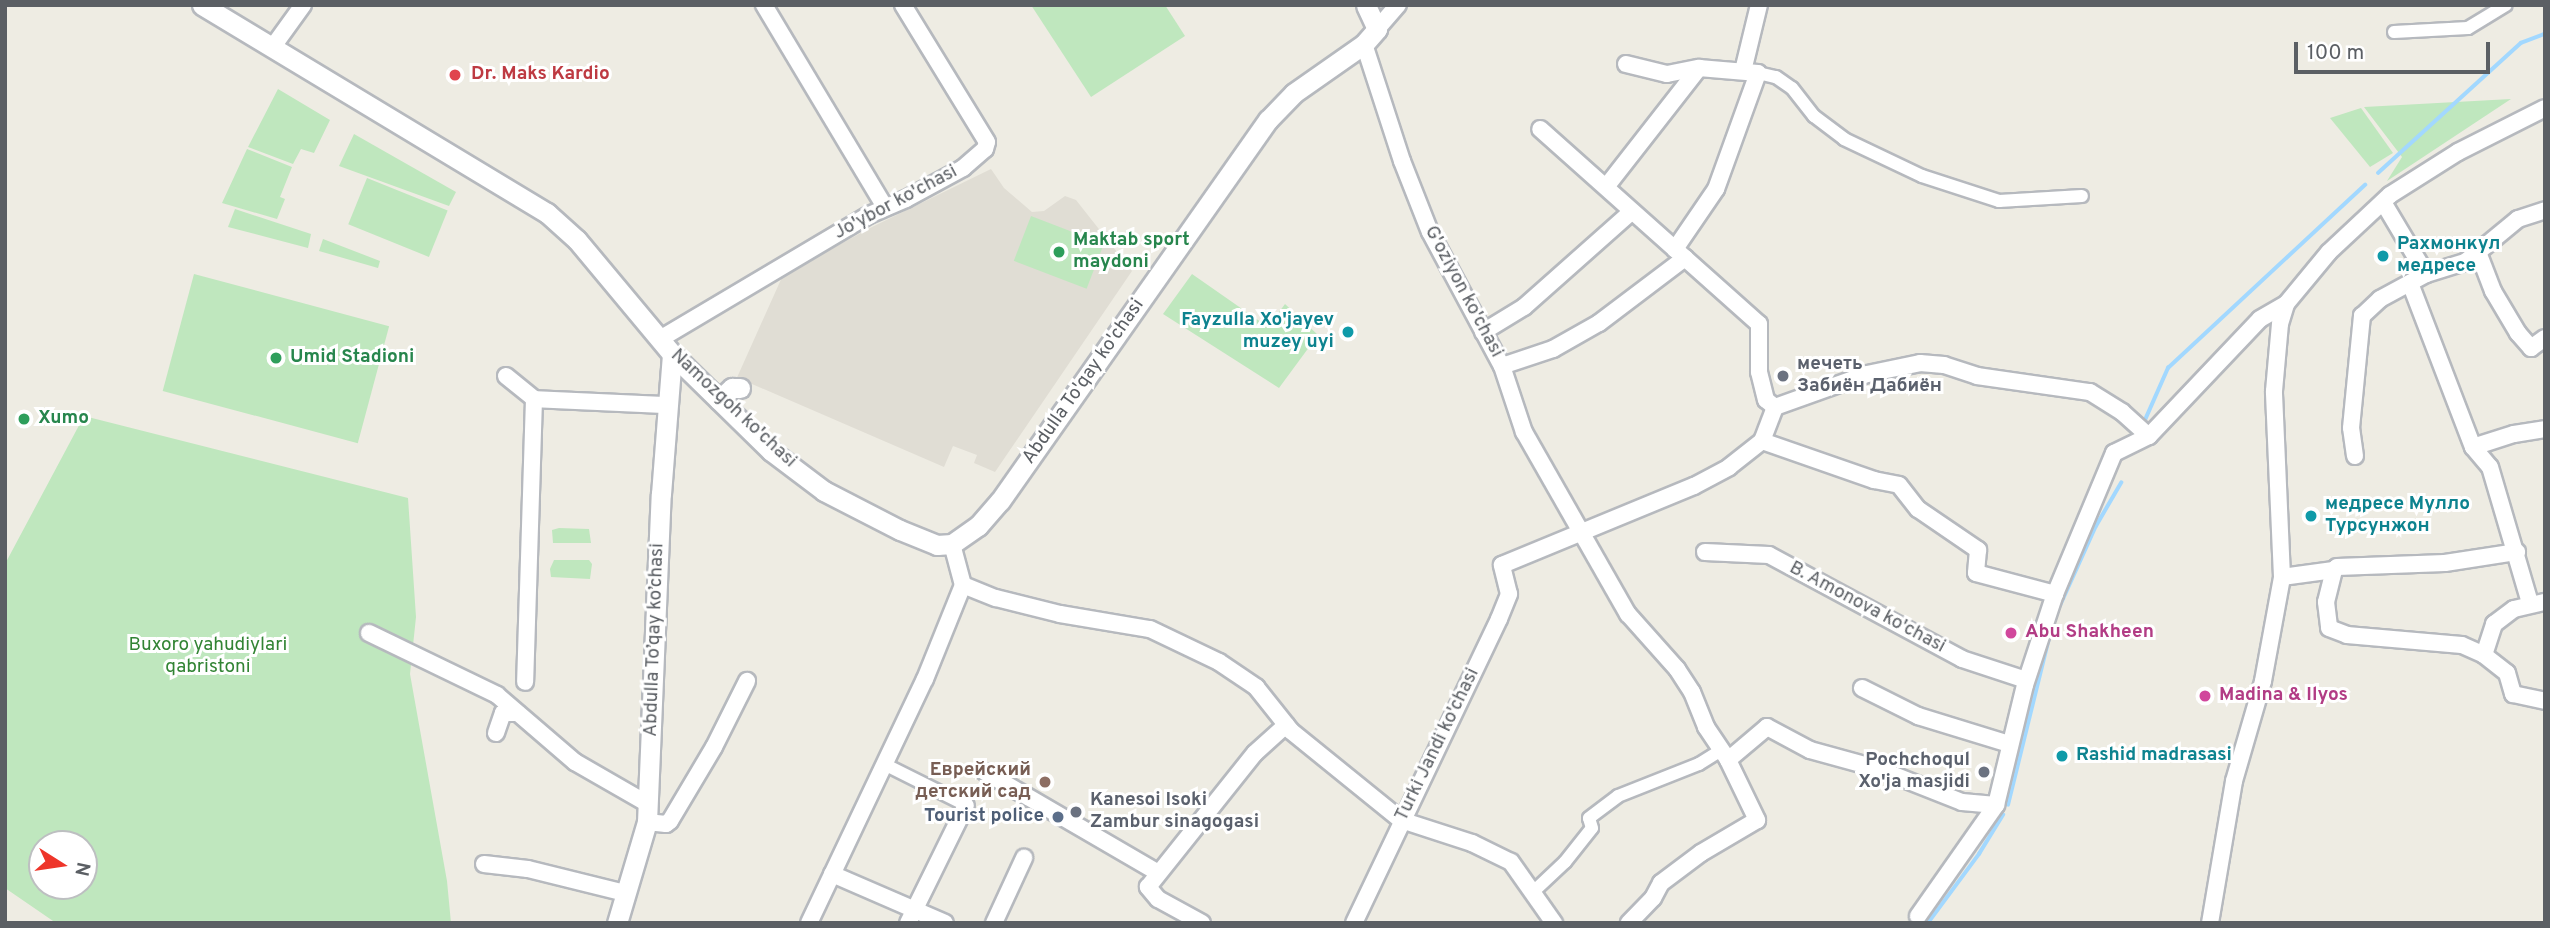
<!DOCTYPE html>
<meta charset="utf-8">
<style>
body{margin:0}
#map{position:relative;width:2550px;height:928px;overflow:hidden;background:#eeece3;font-family:Overpass,sans-serif}
div>[style]{position:absolute}
[style*='--x']{left:calc(var(--x)*1px);top:calc(var(--y)*1px);width:calc(var(--w)*1px);rotate:calc(var(--a)*1deg)}
.education>*{inset:0;background:#e0ddd4}
.green>*{inset:0;background:#bfe7be;transform-origin:0 0}
.stream>*{height:3.5px;margin:-1.75px;padding:0 1.75px;transform-origin:1.75px;border-radius:1.75px;background:#a2d8ff}
.roads{filter:drop-shadow(2px 0 #b6b9be) drop-shadow(-2px 0 #b6b9be) drop-shadow(0 2px #b6b9be) drop-shadow(0 -2px #b6b9be)}
.pedestrian>*{height:12px;margin:-6px;padding:0 6px;transform-origin:6px;border-radius:6px;background:#fff}
.minor>*{height:16px;margin:-8px;padding:0 8px;transform-origin:8px;border-radius:8px;background:#fff}
.tertiary>*{height:19px;margin:-9.5px;padding:0 9.5px;transform-origin:9.5px;border-radius:9.5px;background:#fff}
.dots>*{width:19px;height:19px;translate:-50% -50%;box-sizing:border-box;border:4px solid #fff;border-radius:50%}
span{translate:-50% -50%;white-space:nowrap;text-align:center;line-height:1.15;-webkit-text-stroke:6px #fff;paint-order:stroke}
.health-label{font-size:19px;color:#be3a42;font-weight:700}
.left{translate:0 -50%;text-align:left}
.street-label{font-size:19px;color:#5b5f64}
.leisure-label{font-size:19px;color:#27864d;font-weight:700}
.culture-label{font-size:19px;color:#0d838f;font-weight:700}
.right{translate:-100% -50%;text-align:right}
.worship-label{font-size:19px;color:#5b616d;font-weight:700}
.hotel-label{font-size:19px;color:#b23c85;font-weight:700}
.park-label{font-size:19px;color:#328434}
.education-label{font-size:19px;color:#785e54;font-weight:700}
.service-label{font-size:19px;color:#4e5e75;font-weight:700}
.frame{position:absolute;inset:0;border:7px solid #5b5f64;pointer-events:none}
.north{position:absolute;left:28px;top:830px;width:70px;height:70px;box-sizing:border-box;background:#fff;border:2px solid #bdbfc1;border-radius:50%;rotate:102deg;font-size:19px;font-weight:700;line-height:28px;text-align:center;color:#5b5f64}
.north::after{content:'';display:block;margin:auto;width:24px;height:32px;background:#ee352a;clip-path:polygon(50% 0,100% 100%,50% 72%,0 100%)}
.scale{position:absolute;left:2294px;top:42px;width:196px;height:32px;box-sizing:border-box;border:4px solid #5b5f64;border-top:0;padding-left:9px;font-size:21px;line-height:24px;white-space:nowrap;color:#5b5f64;-webkit-text-stroke:5px #fff;paint-order:stroke}
</style>
<div id="map">
<div class="education">
<i style="clip-path:polygon(991px 169px,1004px 188px,1032px 212px,1044px 211px,1065px 196px,1076px 200px,1132px 271px,995px 472px,974px 463px,977px 455px,953px 446px,944px 467px,745px 381px,735px 382px,783px 275px,872px 227px)"></i>
</div>
<div class="green">
<i style="clip-path:polygon(1031px 5px,1165px 5px,1185px 36px,1091px 97px)"></i>
<i style="clip-path:polygon(278px 89px,330px 120px,314px 153px,301px 149px,293px 164px,248px 147px)"></i>
<i style="clip-path:polygon(2511px 99px,2387px 181px,2402px 157px,2364px 107px)"></i>
<i style="clip-path:polygon(2361px 108px,2393px 153px,2370px 167px,2330px 118px)"></i>
<i style="clip-path:polygon(354px 134px,456px 192px,449px 206px,339px 166px)"></i>
<i style="clip-path:polygon(247px 149px,292px 167px,280px 197px,285px 199px,277px 219px,222px 203px)"></i>
<i style="left:367px;top:178px;width:87px;height:50px;rotate:22deg"></i>
<i style="clip-path:polygon(235px 209px,311px 234px,308px 248px,228px 227px)"></i>
<i style="left:1031px;top:216px;width:78px;height:48px;rotate:21deg"></i>
<i style="clip-path:polygon(323px 239px,380px 261px,378px 268px,319px 251px)"></i>
<i style="left:194px;top:274px;width:202px;height:121px;rotate:15deg"></i>
<i style="clip-path:polygon(1192px 274px,1268px 327px,1285px 304px,1318px 335px,1279px 388px,1163px 314px)"></i>
<i style="clip-path:polygon(evenodd,84px 416px,408px 498px,416px 617px,410px 674px,447px 881px,451px 923px,56px 923px,5px 888px,5px 564px,84px 416px,42px 844px,84px 844px,84px 886px,42px 886px,42px 844px)"></i>
<i style="clip-path:polygon(559px 528px,589px 529px,591px 543px,553px 543px,552px 530px)"></i>
<i style="clip-path:polygon(554px 560px,589px 560px,592px 564px,590px 579px,551px 577px,550px 569px)"></i>
</div>
<div class="stream">
<i style="--x:2378;--y:173;--w:193;--a:-42.3"></i>
<i style="--x:2521;--y:43;--w:26;--a:-21"></i>
<i style="--x:2145;--y:420;--w:57;--a:-66.1"></i>
<i style="--x:2168;--y:368;--w:269;--a:-42.9"></i>
<i style="--x:2058;--y:610;--w:92;--a:-65.7"></i>
<i style="--x:2096;--y:526;--w:50;--a:-59.8"></i>
<i style="--x:2008;--y:805;--w:176;--a:-76.2"></i>
<i style="--x:1928;--y:923;--w:86;--a:-53.5"></i>
<i style="--x:1979;--y:854;--w:46;--a:-58.4"></i>
</div>
<div class="roads">
<div class="pedestrian">
<i style="--x:2394;--y:32;--w:74;--a:-3.1"></i>
<i style="--x:2468;--y:28;--w:44;--a:-31.2"></i>
<i style="--x:1758;--y:73;--w:18;--a:13"></i>
<i style="--x:1776;--y:77;--w:19;--a:35"></i>
<i style="--x:1792;--y:88;--w:36;--a:52"></i>
<i style="--x:1814;--y:116;--w:38;--a:37"></i>
<i style="--x:1844;--y:139;--w:86;--a:25.4"></i>
<i style="--x:1922;--y:176;--w:81;--a:18"></i>
<i style="--x:1999;--y:201;--w:83;--a:-3.4"></i>
<i style="--x:884;--y:764;--w:92;--a:26.6"></i>
<i style="--x:1532;--y:893;--w:45;--a:-43.2"></i>
<i style="--x:1565;--y:862;--w:43;--a:-51.5"></i>
<i style="--x:1592;--y:828;--w:10;--a:-107"></i>
<i style="--x:1589;--y:818;--w:36;--a:-37"></i>
<i style="--x:1618;--y:796;--w:87;--a:-21.6"></i>
<i style="--x:1699;--y:764;--w:25;--a:-32"></i>
</div>
<div class="minor">
<i style="--x:764;--y:5;--w:235;--a:59.1"></i>
<i style="--x:1377;--y:29;--w:32;--a:-49"></i>
<i style="--x:1364;--y:44;--w:123;--a:72"></i>
<i style="--x:1402;--y:161;--w:76;--a:68.5"></i>
<i style="--x:1430;--y:232;--w:152;--a:61.8"></i>
<i style="--x:1502;--y:366;--w:70;--a:71.6"></i>
<i style="--x:1524;--y:432;--w:210;--a:60.3"></i>
<i style="--x:1628;--y:614;--w:74;--a:48.3"></i>
<i style="--x:1677;--y:669;--w:27;--a:57"></i>
<i style="--x:1692;--y:692;--w:38;--a:68"></i>
<i style="--x:1706;--y:727;--w:40;--a:56"></i>
<i style="--x:1728;--y:760;--w:67;--a:64.2"></i>
<i style="--x:1757;--y:820;--w:65;--a:149.5"></i>
<i style="--x:1701;--y:853;--w:50;--a:143.1"></i>
<i style="--x:1661;--y:883;--w:17;--a:118"></i>
<i style="--x:1653;--y:898;--w:35;--a:134"></i>
<i style="--x:272;--y:48;--w:53;--a:-54.2"></i>
<i style="--x:1626;--y:64;--w:42;--a:13.7"></i>
<i style="--x:1667;--y:74;--w:33;--a:-11"></i>
<i style="--x:1699;--y:68;--w:59;--a:4.8"></i>
<i style="--x:1758;--y:73;--w:123;--a:109.9"></i>
<i style="--x:1716;--y:189;--w:73;--a:124.3"></i>
<i style="--x:1743;--y:71;--w:68;--a:-76.4"></i>
<i style="--x:1606;--y:187;--w:151;--a:-52"></i>
<i style="--x:2383;--y:202;--w:84;--a:59.2"></i>
<i style="--x:2478;--y:252;--w:52;--a:-39.5"></i>
<i style="--x:2518;--y:219;--w:28;--a:-18"></i>
<i style="--x:2410;--y:283;--w:176;--a:69"></i>
<i style="--x:2473;--y:447;--w:26;--a:50"></i>
<i style="--x:2490;--y:467;--w:142;--a:73.6"></i>
<i style="--x:1483;--y:332;--w:48;--a:-31.4"></i>
<i style="--x:1524;--y:307;--w:144;--a:-41.6"></i>
<i style="--x:660;--y:339;--w:243;--a:-30.7"></i>
<i style="--x:869;--y:215;--w:40;--a:-23.4"></i>
<i style="--x:906;--y:199;--w:65;--a:-28.5"></i>
<i style="--x:963;--y:168;--w:29;--a:-41"></i>
<i style="--x:985;--y:149;--w:7;--a:-74"></i>
<i style="--x:987;--y:142;--w:161;--a:-121.5"></i>
<i style="--x:1502;--y:366;--w:54;--a:-18.4"></i>
<i style="--x:1553;--y:349;--w:53;--a:-29.5"></i>
<i style="--x:1599;--y:323;--w:108;--a:-37.1"></i>
<i style="--x:506;--y:376;--w:36;--a:39"></i>
<i style="--x:534;--y:399;--w:283;--a:91.8"></i>
<i style="--x:534;--y:399;--w:133;--a:2.6"></i>
<i style="--x:1775;--y:407;--w:98;--a:-19.7"></i>
<i style="--x:1867;--y:374;--w:54;--a:-11.7"></i>
<i style="--x:1920;--y:363;--w:24;--a:5"></i>
<i style="--x:1944;--y:365;--w:35;--a:18"></i>
<i style="--x:1977;--y:376;--w:114;--a:8.1"></i>
<i style="--x:2090;--y:392;--w:38;--a:32"></i>
<i style="--x:2122;--y:412;--w:36;--a:42"></i>
<i style="--x:1762;--y:441;--w:119;--a:19.2"></i>
<i style="--x:1874;--y:480;--w:25;--a:11"></i>
<i style="--x:1899;--y:485;--w:31;--a:52"></i>
<i style="--x:1918;--y:509;--w:73;--a:34.3"></i>
<i style="--x:1978;--y:550;--w:23;--a:95"></i>
<i style="--x:1976;--y:573;--w:82;--a:14.9"></i>
<i style="--x:2473;--y:447;--w:43;--a:-17.6"></i>
<i style="--x:2514;--y:434;--w:31;--a:-9"></i>
<i style="--x:2355;--y:456;--w:28;--a:-98"></i>
<i style="--x:2351;--y:428;--w:113;--a:-84.4"></i>
<i style="--x:2362;--y:316;--w:25;--a:-43"></i>
<i style="--x:2380;--y:299;--w:52;--a:-28.5"></i>
<i style="--x:2426;--y:274;--w:41;--a:-17.1"></i>
<i style="--x:2465;--y:262;--w:16;--a:-38"></i>
<i style="--x:2478;--y:252;--w:42;--a:69"></i>
<i style="--x:2493;--y:291;--w:49;--a:59.2"></i>
<i style="--x:2518;--y:333;--w:20;--a:49"></i>
<i style="--x:2531;--y:348;--w:17;--a:-36"></i>
<i style="--x:952;--y:544;--w:42;--a:75"></i>
<i style="--x:963;--y:585;--w:35;--a:22"></i>
<i style="--x:996;--y:598;--w:66;--a:14"></i>
<i style="--x:1060;--y:614;--w:91;--a:9.5"></i>
<i style="--x:1150;--y:629;--w:76;--a:25.6"></i>
<i style="--x:1219;--y:662;--w:45;--a:34"></i>
<i style="--x:1256;--y:687;--w:56;--a:51.5"></i>
<i style="--x:1291;--y:731;--w:141;--a:39"></i>
<i style="--x:1401;--y:820;--w:75;--a:17.9"></i>
<i style="--x:1472;--y:843;--w:43;--a:26"></i>
<i style="--x:1511;--y:862;--w:75;--a:54.8"></i>
<i style="--x:1705;--y:552;--w:64;--a:2.7"></i>
<i style="--x:1769;--y:555;--w:219;--a:28.3"></i>
<i style="--x:1962;--y:659;--w:67;--a:18.2"></i>
<i style="--x:2334;--y:570;--w:33;--a:104"></i>
<i style="--x:2326;--y:602;--w:26;--a:83"></i>
<i style="--x:2329;--y:628;--w:19;--a:21"></i>
<i style="--x:2347;--y:635;--w:115;--a:5"></i>
<i style="--x:2462;--y:645;--w:24;--a:24"></i>
<i style="--x:2484;--y:655;--w:29;--a:38"></i>
<i style="--x:2507;--y:673;--w:22;--a:74"></i>
<i style="--x:2513;--y:694;--w:33;--a:12"></i>
<i style="--x:2282;--y:577;--w:52;--a:-7.7"></i>
<i style="--x:2334;--y:570;--w:4;--a:-45"></i>
<i style="--x:2337;--y:567;--w:108;--a:-2.1"></i>
<i style="--x:2445;--y:563;--w:73;--a:-8.7"></i>
<i style="--x:369;--y:633;--w:142;--a:25.8"></i>
<i style="--x:497;--y:695;--w:103;--a:40.7"></i>
<i style="--x:575;--y:762;--w:84;--a:29.9"></i>
<i style="--x:2484;--y:655;--w:33;--a:-72"></i>
<i style="--x:2494;--y:624;--w:25;--a:-37"></i>
<i style="--x:2514;--y:609;--w:32;--a:-13"></i>
<i style="--x:1862;--y:688;--w:63;--a:26.6"></i>
<i style="--x:1918;--y:716;--w:95;--a:17.1"></i>
<i style="--x:496;--y:733;--w:21;--a:-71"></i>
<i style="--x:503;--y:713;--w:14;--a:0"></i>
<i style="--x:1728;--y:760;--w:51;--a:-40.2"></i>
<i style="--x:1767;--y:727;--w:49;--a:28.1"></i>
<i style="--x:1810;--y:750;--w:68;--a:15.3"></i>
<i style="--x:1876;--y:768;--w:92;--a:21.6"></i>
<i style="--x:1962;--y:802;--w:34;--a:5"></i>
<i style="--x:985;--y:772;--w:199;--a:30.2"></i>
<i style="--x:647;--y:822;--w:19;--a:6"></i>
<i style="--x:666;--y:824;--w:5;--a:-37"></i>
<i style="--x:670;--y:821;--w:86;--a:-59.3"></i>
<i style="--x:714;--y:747;--w:74;--a:-63.4"></i>
<i style="--x:484;--y:864;--w:44;--a:6.5"></i>
<i style="--x:528;--y:869;--w:100;--a:13.9"></i>
<i style="--x:832;--y:874;--w:123;--a:23.4"></i>
<i style="--x:1918;--y:916;--w:136;--a:-54.9"></i>
<i style="--x:1996;--y:805;--w:123;--a:-76.4"></i>
<i style="--x:2025;--y:685;--w:96;--a:-71.8"></i>
<i style="--x:2055;--y:594;--w:153;--a:-67.3"></i>
<i style="--x:2114;--y:453;--w:39;--a:-26"></i>
<i style="--x:2149;--y:436;--w:161;--a:-46.5"></i>
<i style="--x:2260;--y:319;--w:30;--a:-30"></i>
<i style="--x:2286;--y:304;--w:67;--a:-50.4"></i>
<i style="--x:2329;--y:252;--w:83;--a:-43.1"></i>
<i style="--x:2390;--y:195;--w:80;--a:-32.3"></i>
<i style="--x:2458;--y:152;--w:97;--a:-26.8"></i>
<i style="--x:809;--y:923;--w:270;--a:-64.6"></i>
<i style="--x:925;--y:679;--w:101;--a:-68"></i>
<i style="--x:908;--y:923;--w:131;--a:-63.8"></i>
<i style="--x:994;--y:923;--w:72;--a:-65.2"></i>
<i style="--x:1202;--y:923;--w:50;--a:-151.4"></i>
<i style="--x:1158;--y:899;--w:16;--a:-130"></i>
<i style="--x:1148;--y:887;--w:171;--a:-51.4"></i>
<i style="--x:1255;--y:753;--w:42;--a:-42.1"></i>
<i style="--x:1354;--y:923;--w:337;--a:-64.5"></i>
<i style="--x:1499;--y:619;--w:27;--a:-68"></i>
<i style="--x:1509;--y:594;--w:30;--a:-104"></i>
<i style="--x:1502;--y:565;--w:208;--a:-22.4"></i>
<i style="--x:1694;--y:486;--w:40;--a:-28"></i>
<i style="--x:1729;--y:467;--w:42;--a:-38.2"></i>
<i style="--x:1762;--y:441;--w:36;--a:-69"></i>
<i style="--x:1775;--y:407;--w:11;--a:-142"></i>
<i style="--x:1766;--y:400;--w:29;--a:-104"></i>
<i style="--x:1759;--y:372;--w:48;--a:-90"></i>
<i style="--x:1759;--y:324;--w:293;--a:-138.3"></i>
<i style="--x:2210;--y:923;--w:144;--a:-80.4"></i>
<i style="--x:2234;--y:781;--w:104;--a:-73.8"></i>
<i style="--x:2263;--y:681;--w:106;--a:-79.6"></i>
<i style="--x:2282;--y:577;--w:186;--a:-92.5"></i>
<i style="--x:2274;--y:391;--w:67;--a:-84.9"></i>
<i style="--x:2280;--y:324;--w:21;--a:-73"></i>
</div>
<div class="tertiary">
<i style="--x:202;--y:5;--w:403;--a:31.1"></i>
<i style="--x:547;--y:213;--w:40;--a:42"></i>
<i style="--x:577;--y:240;--w:148;--a:50.2"></i>
<i style="--x:672;--y:354;--w:139;--a:44.4"></i>
<i style="--x:771;--y:451;--w:66;--a:37"></i>
<i style="--x:824;--y:491;--w:85;--a:27.2"></i>
<i style="--x:900;--y:530;--w:40;--a:22"></i>
<i style="--x:937;--y:545;--w:15;--a:-4"></i>
<i style="--x:952;--y:544;--w:32;--a:-35"></i>
<i style="--x:978;--y:526;--w:33;--a:-49"></i>
<i style="--x:1000;--y:501;--w:466;--a:-54.9"></i>
<i style="--x:1268;--y:120;--w:37;--a:-46"></i>
<i style="--x:1294;--y:93;--w:85;--a:-35"></i>
<i style="--x:1364;--y:44;--w:20;--a:-49"></i>
<i style="--x:1377;--y:29;--w:26;--a:-115"></i>
<i style="--x:719;--y:400;--w:18;--a:-43"></i>
<i style="--x:732;--y:388;--w:8;--a:0"></i>
<i style="--x:617;--y:923;--w:105;--a:-73.5"></i>
<i style="--x:647;--y:822;--w:328;--a:-87.6"></i>
<i style="--x:661;--y:494;--w:140;--a:-85.5"></i>
</div>
</div>
<div class="dots">
<i style="left:455px;top:75px;background:#e0444e"></i>
<i style="left:1059px;top:252px;background:#2e9e5b"></i>
<i style="left:2383px;top:256px;background:#0f9aa8"></i>
<i style="left:1348px;top:332px;background:#0f9aa8"></i>
<i style="left:276px;top:358px;background:#2e9e5b"></i>
<i style="left:1783px;top:376px;background:#6b7280"></i>
<i style="left:24px;top:419px;background:#2e9e5b"></i>
<i style="left:2311px;top:516px;background:#0f9aa8"></i>
<i style="left:2011px;top:633px;background:#d1479c"></i>
<i style="left:2205px;top:696px;background:#d1479c"></i>
<i style="left:2062px;top:756px;background:#0f9aa8"></i>
<i style="left:1984px;top:772px;background:#6b7280"></i>
<i style="left:1045px;top:782px;background:#8d6e63"></i>
<i style="left:1076px;top:812px;background:#6b7280"></i>
<i style="left:1058px;top:817px;background:#5c6f8a"></i>
</div>
<div class="health-label">
<span class="left" style="left:471px;top:75px">Dr. Maks Kardio</span>
</div>
<div class="street-label">
<span style="left:896px;top:203px;rotate:-28deg">Jo'ybor ko'chasi</span>
<span style="left:1463px;top:292px;rotate:62deg">G'oziyon ko'chasi</span>
<span style="left:1084px;top:382px;rotate:-55deg">Abdulla To'qay ko'chasi</span>
<span style="left:733px;top:409px;rotate:43deg">Namozgoh ko'chasi</span>
<span style="left:1867px;top:608px;rotate:28deg">B. Amonova ko'chasi</span>
<span style="left:655px;top:640px;rotate:-88deg">Abdulla To’qay ko’chasi</span>
<span style="left:1438px;top:745px;rotate:-64deg">Turki Jandi ko'chasi</span>
</div>
<div class="leisure-label">
<span class="left" style="left:1073px;top:252px">Maktab sport<br>maydoni</span>
<span class="left" style="left:290px;top:358px">Umid Stadioni</span>
<span class="left" style="left:38px;top:419px">Xumo</span>
</div>
<div class="culture-label">
<span class="left" style="left:2397px;top:256px">Рахмонкул<br>медресе</span>
<span class="right" style="left:1334px;top:332px">Fayzulla Xo'jayev<br>muzey uyi</span>
<span class="left" style="left:2325px;top:516px">медресе Мулло<br>Турсунжон</span>
<span class="left" style="left:2076px;top:756px">Rashid madrasasi</span>
</div>
<div class="worship-label">
<span class="left" style="left:1797px;top:376px">мечеть<br>Забиён Дабиён</span>
<span class="right" style="left:1970px;top:772px">Pochchoqul<br>Xo'ja masjidi</span>
<span class="left" style="left:1090px;top:812px">Kanesoi Isoki<br>Zambur sinagogasi</span>
</div>
<div class="hotel-label">
<span class="left" style="left:2025px;top:633px">Abu Shakheen</span>
<span class="left" style="left:2219px;top:696px">Madina &amp; Ilyos</span>
</div>
<div class="park-label">
<span style="left:208px;top:657px">Buxoro yahudiylari<br>qabristoni</span>
</div>
<div class="education-label">
<span class="right" style="left:1031px;top:782px">Еврейский<br>детский сад</span>
</div>
<div class="service-label">
<span class="right" style="left:1044px;top:817px">Tourist police</span>
</div>
<div class="frame"></div>
<div class="north">N</div>
<div class="scale">100 m</div>
</div>
